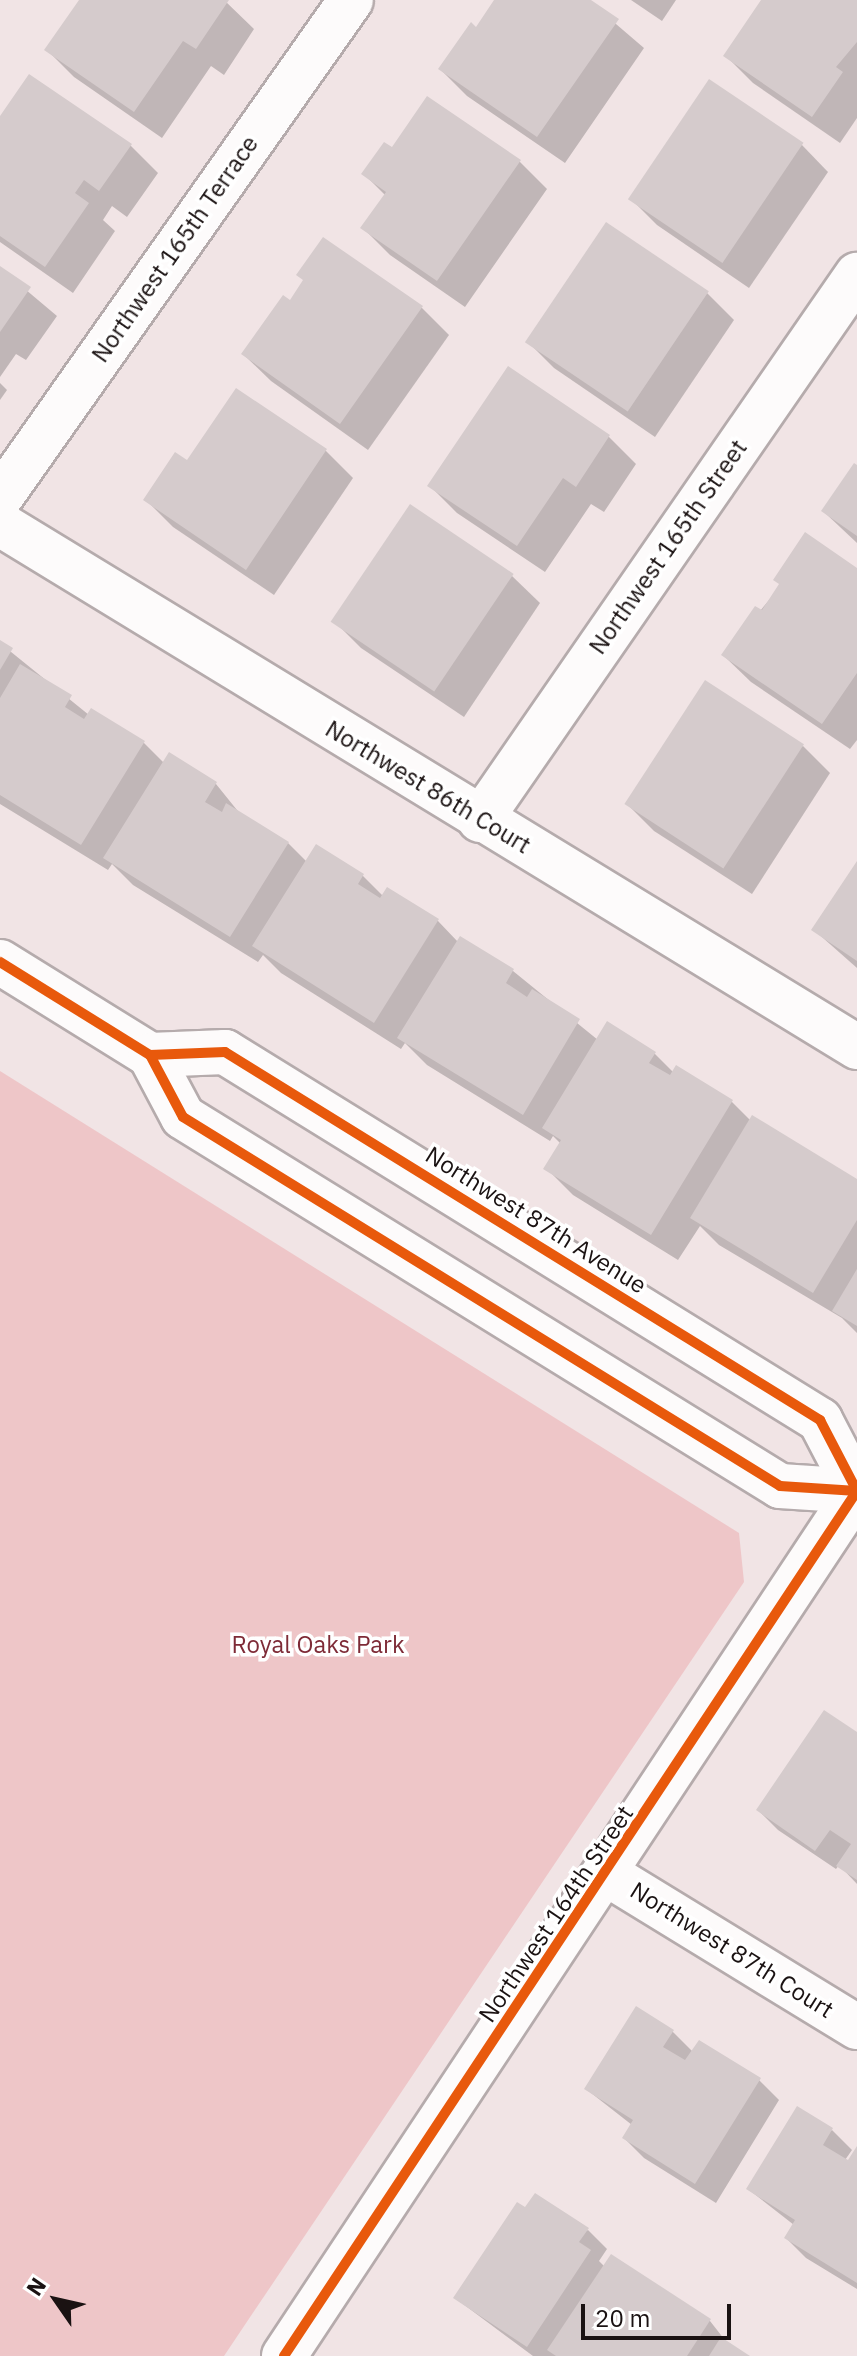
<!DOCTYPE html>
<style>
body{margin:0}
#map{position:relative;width:857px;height:2356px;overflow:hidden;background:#f1e4e5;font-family:"IBM Plex Sans",sans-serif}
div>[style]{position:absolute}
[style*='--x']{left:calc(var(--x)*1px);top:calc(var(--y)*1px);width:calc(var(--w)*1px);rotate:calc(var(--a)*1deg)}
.green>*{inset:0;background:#eec6c8}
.shadow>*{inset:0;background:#0003}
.building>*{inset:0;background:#d5cbcc;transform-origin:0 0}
.roads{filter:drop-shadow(2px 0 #b5abac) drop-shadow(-2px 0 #b5abac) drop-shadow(0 2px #b5abac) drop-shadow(0 -2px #b5abac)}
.minor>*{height:44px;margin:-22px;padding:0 22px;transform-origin:22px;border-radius:22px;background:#fdfbfb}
.cycleway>*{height:10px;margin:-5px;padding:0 5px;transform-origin:5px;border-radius:5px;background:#e8590c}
span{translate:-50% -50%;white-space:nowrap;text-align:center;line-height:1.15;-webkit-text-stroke:7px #fff;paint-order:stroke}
.street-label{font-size:24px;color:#1a1212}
.park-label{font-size:24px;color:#7e2b37}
.north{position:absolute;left:16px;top:2260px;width:80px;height:80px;-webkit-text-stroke:6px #fff;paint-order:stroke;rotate:304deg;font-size:22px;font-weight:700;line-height:32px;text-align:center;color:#1a1212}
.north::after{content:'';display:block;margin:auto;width:28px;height:36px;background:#1a1212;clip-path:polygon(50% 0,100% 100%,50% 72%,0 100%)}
.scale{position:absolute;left:581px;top:2304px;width:150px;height:36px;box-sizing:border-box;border:4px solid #1a1212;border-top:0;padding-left:10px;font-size:24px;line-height:28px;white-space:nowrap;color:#1a1212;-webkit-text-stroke:6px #fff;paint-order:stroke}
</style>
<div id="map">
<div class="green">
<i style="clip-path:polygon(0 1071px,739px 1533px,744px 1582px,224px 2356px,0 2356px)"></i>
</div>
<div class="shadow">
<i style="clip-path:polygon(81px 0,224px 0,254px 29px,224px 75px,211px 66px,162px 138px,74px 77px,47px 50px)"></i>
<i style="clip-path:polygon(495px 0,588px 0,644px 48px,565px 163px,467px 96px,440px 69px,477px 30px)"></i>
<i style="clip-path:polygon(631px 0,676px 0,662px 21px)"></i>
<i style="clip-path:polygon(764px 0,857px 0,857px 118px,840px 143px,753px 83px,726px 56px)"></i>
<i style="clip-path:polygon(428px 98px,520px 162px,547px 189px,465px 307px,390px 255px,363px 228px,386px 196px,364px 174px,392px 149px)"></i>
<i style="clip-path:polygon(0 119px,130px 145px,158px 173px,127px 217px,112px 206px,103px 220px,115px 231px,73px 293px,0 242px)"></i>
<i style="clip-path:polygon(801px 144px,828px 172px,749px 288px,657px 225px,630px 198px)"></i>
<i style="clip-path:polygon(0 268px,57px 316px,26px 360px,16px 354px,0 377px)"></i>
<i style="clip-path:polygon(707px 293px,734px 320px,655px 437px,554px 368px,527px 341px)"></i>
<i style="clip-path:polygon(291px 302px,422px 308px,449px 335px,368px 450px,271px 381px,243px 354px)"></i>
<i style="clip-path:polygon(509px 369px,609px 437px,636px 464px,604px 512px,591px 504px,545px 572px,457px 513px,430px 486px)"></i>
<i style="clip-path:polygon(0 383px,7px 390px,0 400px)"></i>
<i style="clip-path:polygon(325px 450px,353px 478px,274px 595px,173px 527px,146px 500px,188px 463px)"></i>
<i style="clip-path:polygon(857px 467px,857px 543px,823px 511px)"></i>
<i style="clip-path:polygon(857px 570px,857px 740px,850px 749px,751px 682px,723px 655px,781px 586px)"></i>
<i style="clip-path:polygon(512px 576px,540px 603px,464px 717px,361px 648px,334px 621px)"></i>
<i style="clip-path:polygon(0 643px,89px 715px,143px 742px,164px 763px,169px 755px,216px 784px,241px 815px,288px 843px,307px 862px,362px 875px,384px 897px,438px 921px,458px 942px,513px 971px,598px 1040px,655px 1054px,674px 1073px,676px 1068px,732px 1102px,751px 1121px,857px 1181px,857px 1333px,842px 1318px,719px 1245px,700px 1226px,678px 1260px,573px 1195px,546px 1168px,561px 1144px,553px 1136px,550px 1141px,427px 1065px,405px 1043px,401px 1049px,281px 973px,263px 955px,258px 962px,133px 885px,112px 864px,108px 870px,0 804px)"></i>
<i style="clip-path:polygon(803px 746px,830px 773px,752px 894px,654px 831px,627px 804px)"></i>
<i style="clip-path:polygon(857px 865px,857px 968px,814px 930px)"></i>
<i style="clip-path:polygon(857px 1735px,857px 1884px,839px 1865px,836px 1869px,778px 1830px,758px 1810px)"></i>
<i style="clip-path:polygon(672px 2031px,693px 2052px,759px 2080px,779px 2100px,716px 2203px,644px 2158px,624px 2138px,632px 2125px,586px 2089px)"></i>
<i style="clip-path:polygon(832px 2130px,852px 2150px,845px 2160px,849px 2163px,857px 2150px,857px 2289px,806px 2258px,786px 2238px,794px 2225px,748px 2189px)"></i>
<i style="clip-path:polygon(588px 2230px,607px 2249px,599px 2261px,605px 2267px,612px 2257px,710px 2321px,728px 2344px,746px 2356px,533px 2356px,455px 2298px)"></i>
</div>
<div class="building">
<i style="clip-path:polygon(79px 0,229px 0,196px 49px,183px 41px,134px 112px,44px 50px)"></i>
<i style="clip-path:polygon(494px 0,591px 0,619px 19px,537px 137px,438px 69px,471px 22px,476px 27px)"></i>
<i style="clip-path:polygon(761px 0,857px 0,857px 42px,836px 67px,843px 72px,812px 117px,723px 56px)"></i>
<i style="clip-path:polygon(29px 74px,132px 144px,99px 191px,84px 180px,75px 193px,89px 203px,45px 267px,0 236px,0 116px)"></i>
<i style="left:709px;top:79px;width:114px;height:145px;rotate:34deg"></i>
<i style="clip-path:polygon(427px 96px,521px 160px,437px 281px,360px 228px,386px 192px,361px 174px,384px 142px,392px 147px)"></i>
<i style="left:606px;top:222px;width:124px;height:145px;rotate:34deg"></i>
<i style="clip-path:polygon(323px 237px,423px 306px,340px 424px,241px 354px,283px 295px,290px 300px,303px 280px,296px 275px)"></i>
<i style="clip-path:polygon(0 266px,31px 287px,0 332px)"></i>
<i style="clip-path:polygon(508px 366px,610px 435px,576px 487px,563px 478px,517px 546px,427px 486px)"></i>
<i style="clip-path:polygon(236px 388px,327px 449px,246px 570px,143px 500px,175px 452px,187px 460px)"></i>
<i style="clip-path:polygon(854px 463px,857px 465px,857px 536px,821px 511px)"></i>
<i style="left:410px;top:504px;width:125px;height:142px;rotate:34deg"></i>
<i style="clip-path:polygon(805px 532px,857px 568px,857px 673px,822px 724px,721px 655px,755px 606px,762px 610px,779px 584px,773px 580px)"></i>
<i style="clip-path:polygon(0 640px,13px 648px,0 670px)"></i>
<i style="clip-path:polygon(20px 664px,72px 695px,65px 707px,84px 719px,91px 708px,145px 741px,81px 845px,0 795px,0 698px)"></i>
<i style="left:705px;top:680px;width:118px;height:148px;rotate:33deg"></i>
<i style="clip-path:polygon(169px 752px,217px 782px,205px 802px,222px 812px,226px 803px,289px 842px,230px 937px,103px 858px)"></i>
<i style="clip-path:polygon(316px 844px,364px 874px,358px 884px,380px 898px,387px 887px,439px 919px,374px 1023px,252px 946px)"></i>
<i style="clip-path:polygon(857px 861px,857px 961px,811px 930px)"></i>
<i style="clip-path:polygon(460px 936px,514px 969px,506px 983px,527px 997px,532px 989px,580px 1019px,523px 1115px,397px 1038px)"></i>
<i style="clip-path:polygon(607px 1021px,656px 1052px,649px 1063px,670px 1075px,676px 1065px,733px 1100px,651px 1235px,543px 1169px,561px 1140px,542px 1128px)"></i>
<i style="clip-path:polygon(752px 1115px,857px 1179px,857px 1220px,813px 1293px,690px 1218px)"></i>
<i style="clip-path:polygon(857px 1269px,857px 1326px,832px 1311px)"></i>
<i style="clip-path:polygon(824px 1710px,857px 1732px,857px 1880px,836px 1866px,851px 1844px,830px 1830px,815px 1851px,756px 1810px)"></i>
<i style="clip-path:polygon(636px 2006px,674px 2030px,663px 2047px,685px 2060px,699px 2040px,761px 2078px,695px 2184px,622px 2138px,633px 2120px,584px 2089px)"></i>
<i style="clip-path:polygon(797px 2106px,833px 2128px,823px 2145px,848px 2160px,857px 2146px,857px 2283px,784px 2238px,795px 2220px,746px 2189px)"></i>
<i style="clip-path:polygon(535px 2193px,589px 2228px,579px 2242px,591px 2250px,527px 2347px,453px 2298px,517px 2202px,525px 2207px)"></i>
<i style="clip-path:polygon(611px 2254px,711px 2319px,687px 2356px,556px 2356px,547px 2350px)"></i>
<i style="clip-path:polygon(721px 2337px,750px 2356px,709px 2356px)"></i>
</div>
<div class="roads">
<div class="minor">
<i style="--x:0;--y:498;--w:609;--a:-54.82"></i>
<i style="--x:0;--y:524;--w:1004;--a:31.39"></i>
<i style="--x:480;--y:820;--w:663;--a:-55.33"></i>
<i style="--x:0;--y:962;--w:176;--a:31.8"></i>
<i style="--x:150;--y:1055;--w:70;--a:62"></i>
<i style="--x:183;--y:1117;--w:702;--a:31.72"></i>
<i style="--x:780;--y:1486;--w:77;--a:3.7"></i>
<i style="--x:150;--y:1055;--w:75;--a:-2.3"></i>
<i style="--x:225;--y:1052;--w:700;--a:31.74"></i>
<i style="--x:820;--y:1420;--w:80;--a:62.5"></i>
<i style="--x:607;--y:1874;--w:293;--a:31.5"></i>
<i style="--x:284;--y:2356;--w:1038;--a:-56.48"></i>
</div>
</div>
<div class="cycleway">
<i style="--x:0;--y:962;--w:176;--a:31.8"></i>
<i style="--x:150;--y:1055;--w:70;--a:62"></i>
<i style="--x:183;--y:1117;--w:702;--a:31.72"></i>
<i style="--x:780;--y:1486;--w:77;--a:3.7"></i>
<i style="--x:150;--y:1055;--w:75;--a:-2.3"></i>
<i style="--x:225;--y:1052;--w:700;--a:31.74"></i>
<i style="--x:820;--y:1420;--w:80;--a:62.5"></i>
<i style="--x:284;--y:2356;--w:1038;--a:-56.48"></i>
</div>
<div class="street-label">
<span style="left:175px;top:249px;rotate:-55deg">Northwest 165th Terrace</span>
<span style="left:668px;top:547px;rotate:-55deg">Northwest 165th Street</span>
<span style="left:428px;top:787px;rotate:31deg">Northwest 86th Court</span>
<span style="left:536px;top:1220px;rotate:32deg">Northwest 87th Avenue</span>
<span style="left:556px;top:1914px;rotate:-56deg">Northwest 164th Street</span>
<span style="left:732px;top:1950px;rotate:32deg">Northwest 87th Court</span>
</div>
<div class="park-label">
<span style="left:318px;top:1645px">Royal Oaks Park</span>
</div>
<div class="north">N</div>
<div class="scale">20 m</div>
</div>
